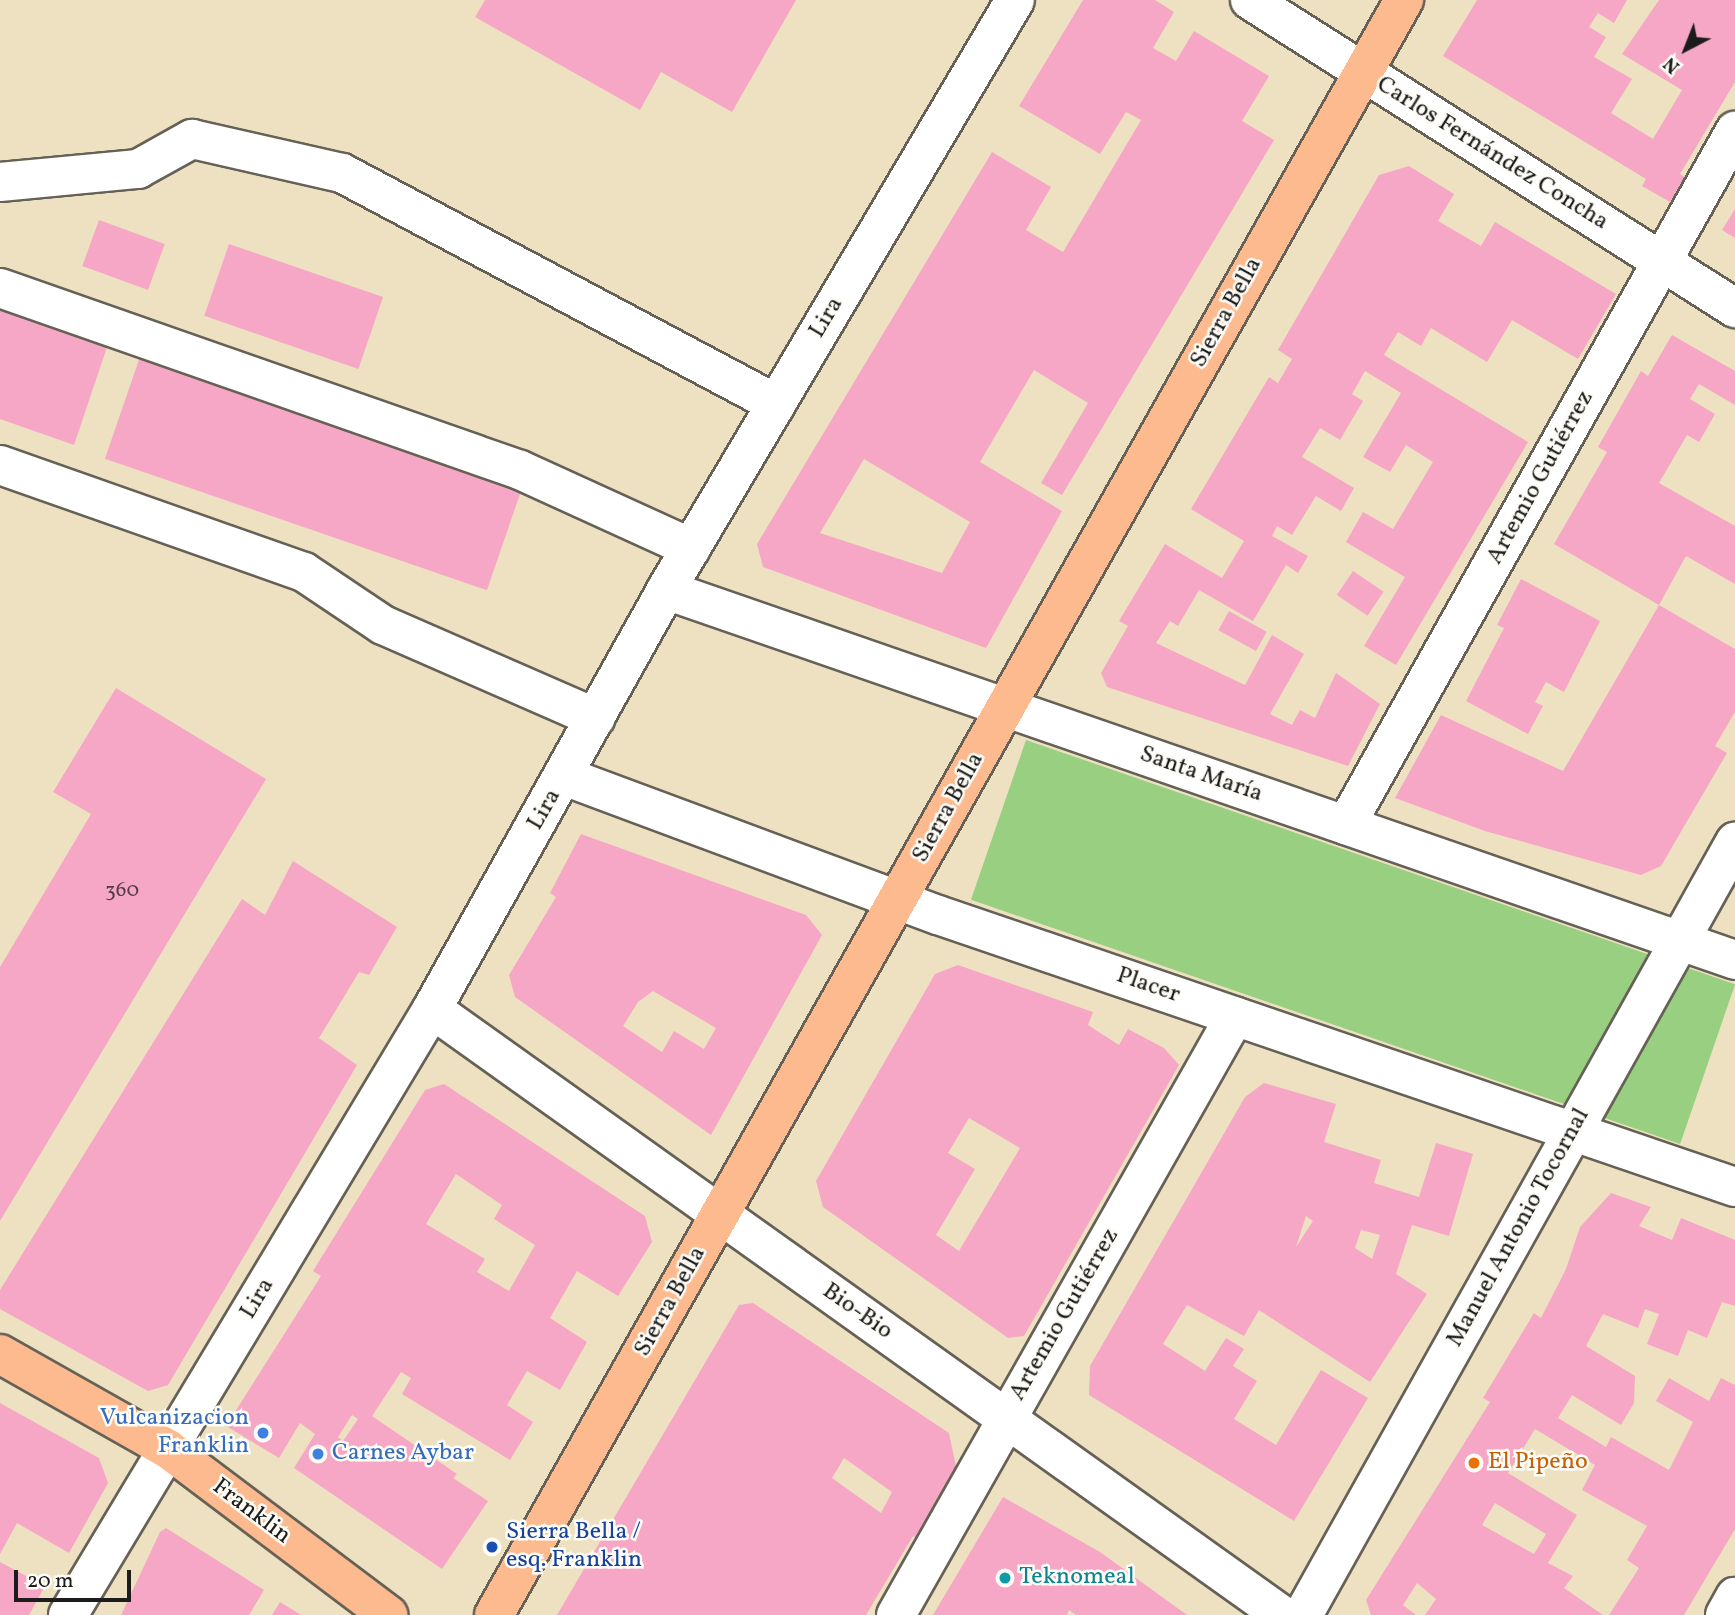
<!DOCTYPE html>
<meta charset="utf-8">
<style>
body{margin:0}
#map{position:relative;width:1735px;height:1615px;overflow:hidden;background:#eee1c2;font-family:Vollkorn,serif}
div>[style]{position:absolute}
[style*='--x']{left:calc(var(--x)*1px);top:calc(var(--y)*1px);width:calc(var(--w)*1px);rotate:calc(var(--a)*1deg)}
.green>*{inset:0;background:#98cf81;transform-origin:0 0}
.building>*{inset:0;background:#f6a7c5;transform-origin:0 0}
.roads{filter:drop-shadow(2px 0 #666156) drop-shadow(-2px 0 #666156) drop-shadow(0 2px #666156) drop-shadow(0 -2px #666156)}
.minor>*{height:38px;margin:-19px;padding:0 19px;transform-origin:19px;border-radius:19px;background:#fff}
.major>*{height:38px;margin:-19px;padding:0 19px;transform-origin:19px;border-radius:19px;background:#fcba8e}
.dots>*{width:19px;height:19px;translate:-50% -50%;box-sizing:border-box;border:4px solid #fdfcf7;border-radius:50%}
span{translate:-50% -50%;white-space:nowrap;text-align:center;line-height:1.15;-webkit-text-stroke:5px #fdfcf7;paint-order:stroke}
.number-label{font-size:21px;color:#523f46}
.number-label span{-webkit-text-stroke-width:0}
.street-label{font-size:24px;color:#1c1c1c}
.shop-label{font-size:24px;color:#366cbe}
.right{translate:-100% -50%;text-align:right}
.left{translate:0 -50%;text-align:left}
.food-label{font-size:24px;color:#c56008}
.transit-label{font-size:24px;color:#164399}
.culture-label{font-size:24px;color:#0d838f}
.north{position:absolute;left:1651px;top:14px;width:70px;height:70px;-webkit-text-stroke:5px #fdfcf7;paint-order:stroke;rotate:222deg;font-size:19px;font-weight:700;line-height:28px;text-align:center;color:#1c1c1c}
.north::after{content:'';display:block;margin:auto;width:24px;height:32px;background:#1c1c1c;clip-path:polygon(50% 0,100% 100%,50% 72%,0 100%)}
.scale{position:absolute;left:14px;top:1570px;width:117px;height:32px;box-sizing:border-box;border:4px solid #1c1c1c;border-top:0;padding-left:9px;font-size:21px;line-height:24px;white-space:nowrap;color:#1c1c1c;-webkit-text-stroke:5px #fdfcf7;paint-order:stroke}
</style>
<div id="map">
<div class="green">
<i style="left:1026px;top:740px;width:750px;height:169px;rotate:19deg"></i>
</div>
<div class="building">
<i style="clip-path:polygon(485px 0,796px 0,732px 112px,661px 72px,640px 110px,475px 17px)"></i>
<i style="clip-path:polygon(evenodd,1083px 0,1155px 0,1174px 12px,1153px 48px,1176px 61px,1194px 31px,1269px 76px,1242px 121px,1274px 140px,1062px 495px,1041px 483px,1088px 403px,1034px 370px,980px 462px,1062px 511px,986px 648px,763px 567px,757px 544px,992px 152px,1051px 187px,1026px 230px,1063px 252px,1141px 120px,1126px 112px,1100px 154px,1019px 106px,1083px 0,864px 459px,970px 522px,942px 573px,820px 533px,864px 459px)"></i>
<i style="clip-path:polygon(1477px 0,1627px 0,1614px 23px,1598px 13px,1589px 27px,1606px 37px,1594px 57px,1632px 79px,1611px 113px,1653px 139px,1682px 90px,1622px 54px,1659px 0,1735px 0,1735px 82px,1680px 174px,1685px 177px,1670px 202px,1642px 186px,1646px 179px,1443px 56px)"></i>
<i style="clip-path:polygon(1409px 166px,1454px 194px,1438px 221px,1481px 246px,1495px 222px,1616px 294px,1578px 359px,1512px 320px,1487px 362px,1431px 328px,1421px 346px,1398px 332px,1384px 355px,1528px 442px,1396px 665px,1364px 646px,1405px 577px,1346px 542px,1363px 512px,1393px 529px,1433px 462px,1406px 445px,1390px 472px,1363px 457px,1401px 393px,1365px 371px,1352px 394px,1363px 401px,1340px 440px,1320px 428px,1302px 457px,1354px 488px,1341px 511px,1316px 496px,1292px 535px,1277px 526px,1272px 536px,1308px 556px,1298px 573px,1286px 565px,1253px 621px,1199px 590px,1178px 626px,1170px 621px,1156px 643px,1245px 685px,1272px 635px,1304px 654px,1270px 714px,1292px 725px,1300px 710px,1315px 718px,1336px 673px,1380px 704px,1348px 766px,1107px 687px,1101px 673px,1128px 626px,1119px 621px,1165px 544px,1222px 578px,1244px 541px,1191px 509px,1269px 377px,1278px 383px,1292px 359px,1278px 350px,1379px 175px)"></i>
<i style="clip-path:polygon(1735px 209px,1735px 238px,1722px 230px)"></i>
<i style="left:99px;top:220px;width:70px;height:49px;rotate:20deg"></i>
<i style="left:229px;top:244px;width:163px;height:76px;rotate:19deg"></i>
<i style="clip-path:polygon(0 305px,108px 344px,74px 445px,0 419px)"></i>
<i style="clip-path:polygon(1672px 335px,1735px 371px,1735px 405px,1699px 384px,1690px 399px,1715px 414px,1699px 442px,1687px 435px,1659px 483px,1735px 526px,1735px 584px,1686px 556px,1659px 605px,1735px 649px,1735px 712px,1715px 746px,1727px 753px,1703px 794px,1661px 866px,1641px 875px,1485px 831px,1395px 798px,1441px 715px,1563px 771px,1659px 605px,1554px 544px,1607px 452px,1598px 447px,1641px 371px,1648px 376px)"></i>
<i style="left:143px;top:348px;width:404px;height:117px;rotate:19deg"></i>
<i style="left:1353px;top:571px;width:37px;height:29px;rotate:34deg"></i>
<i style="clip-path:polygon(1521px 579px,1600px 621px,1564px 692px,1546px 682px,1535px 702px,1543px 706px,1528px 734px,1466px 701px,1504px 628px,1497px 625px)"></i>
<i style="left:1229px;top:611px;width:43px;height:22px;rotate:29deg"></i>
<i style="clip-path:polygon(116px 688px,266px 779px,0 1221px,0 967px,91px 814px,53px 792px)"></i>
<i style="clip-path:polygon(evenodd,581px 834px,806px 915px,822px 935px,711px 1135px,515px 997px,509px 975px,556px 897px,550px 893px,581px 834px,653px 991px,716px 1028px,704px 1049px,674px 1031px,662px 1052px,623px 1026px,638px 1002px,653px 991px)"></i>
<i style="clip-path:polygon(293px 861px,397px 927px,369px 975px,359px 972px,319px 1038px,357px 1065px,168px 1385px,148px 1391px,0 1309px,0 1290px,242px 899px,265px 915px)"></i>
<i style="clip-path:polygon(evenodd,958px 965px,1093px 1012px,1088px 1025px,1119px 1045px,1128px 1029px,1164px 1048px,1179px 1065px,1024px 1336px,1008px 1338px,823px 1207px,816px 1181px,935px 974px,958px 965px,969px 1118px,1020px 1148px,959px 1251px,936px 1235px,975px 1169px,948px 1153px,969px 1118px)"></i>
<i style="clip-path:polygon(evenodd,1264px 1083px,1336px 1104px,1324px 1142px,1381px 1160px,1374px 1183px,1419px 1197px,1436px 1143px,1473px 1154px,1449px 1236px,1412px 1225px,1396px 1274px,1427px 1294px,1370px 1382px,1259px 1310px,1244px 1336px,1187px 1305px,1163px 1344px,1205px 1371px,1226px 1338px,1244px 1349px,1233px 1366px,1257px 1381px,1234px 1419px,1276px 1445px,1321px 1370px,1368px 1398px,1294px 1521px,1089px 1395px,1090px 1366px,1245px 1097px,1264px 1083px,1306px 1216px,1313px 1221px,1296px 1247px,1306px 1216px,1264px 1083px,1361px 1230px,1380px 1235px,1372px 1259px,1355px 1248px,1361px 1230px)"></i>
<i style="clip-path:polygon(evenodd,444px 1084px,645px 1216px,652px 1242px,618px 1296px,577px 1271px,550px 1318px,587px 1342px,560px 1390px,527px 1371px,507px 1405px,533px 1422px,510px 1460px,402px 1394px,411px 1378px,401px 1372px,372px 1416px,457px 1474px,453px 1478px,488px 1501px,442px 1569px,294px 1468px,315px 1434px,300px 1423px,279px 1458px,226px 1426px,321px 1276px,313px 1271px,425px 1090px,444px 1084px,456px 1174px,502px 1205px,494px 1219px,535px 1245px,509px 1291px,477px 1272px,485px 1259px,426px 1224px,456px 1174px,444px 1084px,352px 1415px,358px 1419px,343px 1441px,338px 1437px,352px 1415px)"></i>
<i style="clip-path:polygon(evenodd,1611px 1193px,1651px 1207px,1639px 1226px,1672px 1240px,1681px 1218px,1735px 1240px,1735px 1306px,1722px 1302px,1707px 1338px,1688px 1330px,1678px 1356px,1647px 1344px,1659px 1314px,1645px 1309px,1638px 1328px,1603px 1314px,1586px 1346px,1635px 1376px,1634px 1403px,1621px 1425px,1572px 1395px,1558px 1418px,1606px 1447px,1611px 1437px,1669px 1470px,1693px 1422px,1656px 1401px,1669px 1378px,1709px 1401px,1721px 1378px,1735px 1385px,1735px 1529px,1684px 1615px,1609px 1615px,1639px 1568px,1627px 1560px,1647px 1526px,1582px 1490px,1595px 1465px,1535px 1429px,1508px 1473px,1577px 1515px,1548px 1563px,1573px 1576px,1564px 1588px,1603px 1615px,1425px 1615px,1436px 1599px,1417px 1583px,1403px 1605px,1416px 1615px,1371px 1615px,1366px 1600px,1490px 1402px,1483px 1398px,1534px 1313px,1541px 1318px,1566px 1269px,1580px 1227px,1611px 1193px,1495px 1503px,1546px 1534px,1534px 1554px,1482px 1525px,1495px 1503px)"></i>
<i style="clip-path:polygon(evenodd,753px 1303px,949px 1433px,957px 1471px,918px 1540px,913px 1536px,866px 1615px,557px 1615px,739px 1305px,753px 1303px,844px 1458px,892px 1492px,881px 1513px,832px 1478px,844px 1458px)"></i>
<i style="clip-path:polygon(0 1403px,99px 1458px,108px 1483px,69px 1553px,17px 1523px,0 1554px)"></i>
<i style="clip-path:polygon(1003px 1497px,1100px 1552px,1187px 1615px,1076px 1615px,1069px 1610px,1067px 1615px,933px 1615px)"></i>
<i style="clip-path:polygon(166px 1528px,264px 1590px,249px 1615px,121px 1615px,160px 1532px)"></i>
<i style="clip-path:polygon(0 1562px,45px 1586px,29px 1615px,0 1615px)"></i>
<i style="clip-path:polygon(280px 1602px,301px 1615px,272px 1615px)"></i>
</div>
<div class="roads">
<div class="minor">
<i style="--x:1250;--y:0;--w:575;--a:32.42"></i>
<i style="--x:0;--y:182;--w:139;--a:-5.4"></i>
<i style="--x:138;--y:169;--w:62;--a:-29.1"></i>
<i style="--x:192;--y:139;--w:154;--a:12.8"></i>
<i style="--x:342;--y:173;--w:492;--a:28"></i>
<i style="--x:0;--y:288;--w:551;--a:19.29"></i>
<i style="--x:520;--y:470;--w:188;--a:24.5"></i>
<i style="--x:0;--y:465;--w:322;--a:19.4"></i>
<i style="--x:304;--y:572;--w:95;--a:33.9"></i>
<i style="--x:383;--y:625;--w:232;--a:23.6"></i>
<i style="--x:666;--y:590;--w:1131;--a:19.09"></i>
<i style="--x:564;--y:776;--w:399;--a:20.4"></i>
<i style="--x:938;--y:915;--w:842;--a:18.84"></i>
<i style="--x:1346;--y:825;--w:796;--a:-60.73"></i>
<i style="--x:432;--y:1009;--w:1044;--a:35.49"></i>
<i style="--x:68;--y:1615;--w:707;--a:-59.01"></i>
<i style="--x:432;--y:1009;--w:480;--a:-60.8"></i>
<i style="--x:666;--y:590;--w:685;--a:-59.39"></i>
<i style="--x:896;--y:1615;--w:688;--a:-60.49"></i>
<i style="--x:1303;--y:1615;--w:886;--a:-60.8"></i>
<i style="--x:1725;--y:1615;--w:21;--a:-61"></i>
</div>
<div class="major">
<i style="--x:0;--y:1354;--w:193;--a:29.5"></i>
<i style="--x:168;--y:1449;--w:276;--a:37"></i>
<i style="--x:494;--y:1615;--w:1854;--a:-60.6"></i>
</div>
</div>
<div class="dots">
<i style="left:263px;top:1433px;background:#3f7fe0"></i>
<i style="left:318px;top:1454px;background:#3f7fe0"></i>
<i style="left:1474px;top:1463px;background:#e8710a"></i>
<i style="left:492px;top:1547px;background:#1a4fb4"></i>
<i style="left:1005px;top:1578px;background:#0f9aa8"></i>
</div>
<div class="number-label">
<span style="left:122px;top:891px">360</span>
</div>
<div class="street-label">
<span style="left:1492px;top:154px;rotate:32deg">Carlos Fernández Concha</span>
<span style="left:1227px;top:313px;rotate:-61deg">Sierra Bella</span>
<span style="left:827px;top:318px;rotate:-59deg">Lira</span>
<span style="left:1541px;top:478px;rotate:-61deg">Artemio Gutiérrez</span>
<span style="left:1201px;top:775px;rotate:19deg">Santa María</span>
<span style="left:949px;top:808px;rotate:-61deg">Sierra Bella</span>
<span style="left:545px;top:810px;rotate:-60deg">Lira</span>
<span style="left:1148px;top:986px;rotate:19deg">Placer</span>
<span style="left:1519px;top:1228px;rotate:-61deg">Manuel Antonio Tocornal</span>
<span style="left:258px;top:1299px;rotate:-59deg">Lira</span>
<span style="left:671px;top:1302px;rotate:-61deg">Sierra Bella</span>
<span style="left:857px;top:1312px;rotate:35deg">Bio-Bio</span>
<span style="left:1065px;top:1315px;rotate:-60deg">Artemio Gutiérrez</span>
<span style="left:251px;top:1512px;rotate:37deg">Franklin</span>
</div>
<div class="shop-label">
<span class="right" style="left:249px;top:1433px">Vulcanizacion<br>Franklin</span>
<span class="left" style="left:332px;top:1454px">Carnes Aybar</span>
</div>
<div class="food-label">
<span class="left" style="left:1488px;top:1463px">El Pipeño</span>
</div>
<div class="transit-label">
<span class="left" style="left:506px;top:1547px">Sierra Bella /<br>esq. Franklin</span>
</div>
<div class="culture-label">
<span class="left" style="left:1019px;top:1578px">Teknomeal</span>
</div>
<div class="north">N</div>
<div class="scale">20 m</div>
</div>
